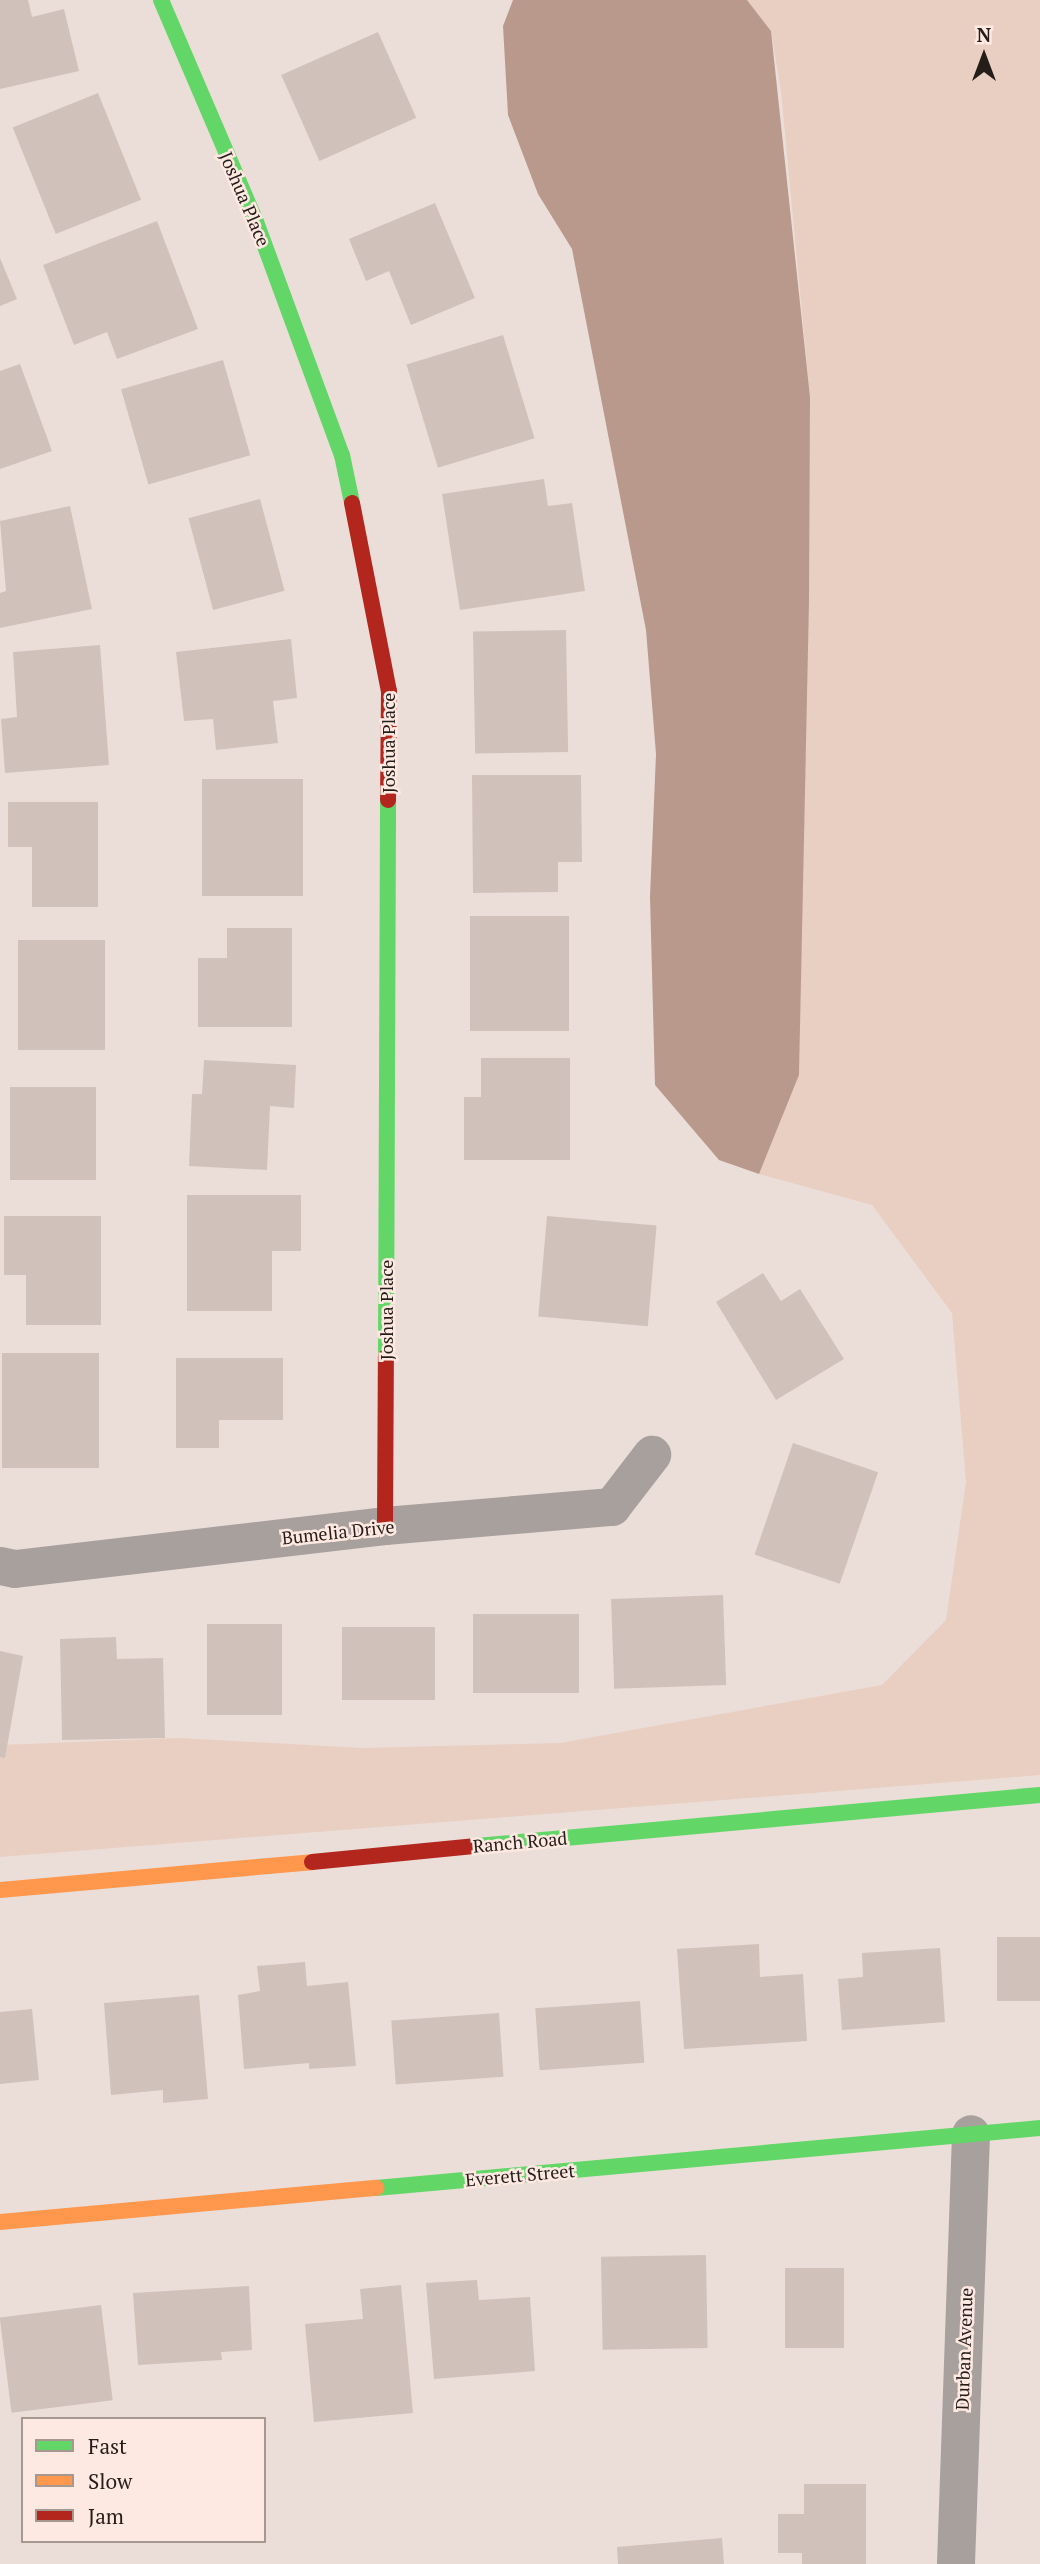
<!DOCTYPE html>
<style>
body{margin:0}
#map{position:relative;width:1040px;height:2564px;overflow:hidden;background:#ebded9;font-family:"PT Serif",serif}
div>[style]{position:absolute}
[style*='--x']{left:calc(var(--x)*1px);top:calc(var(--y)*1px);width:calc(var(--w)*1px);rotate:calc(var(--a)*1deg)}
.green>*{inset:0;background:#e9cec2}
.water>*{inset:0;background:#b9998b}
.building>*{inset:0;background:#d0c1bb;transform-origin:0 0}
.street>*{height:38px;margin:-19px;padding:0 19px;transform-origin:19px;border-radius:19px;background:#a8a09d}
.fast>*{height:16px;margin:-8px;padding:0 8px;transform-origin:8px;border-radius:8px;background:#63d668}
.slow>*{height:16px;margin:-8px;padding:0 8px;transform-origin:8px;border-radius:8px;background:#ff974d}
.jam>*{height:16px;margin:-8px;padding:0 8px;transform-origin:8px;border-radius:8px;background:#b3261e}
span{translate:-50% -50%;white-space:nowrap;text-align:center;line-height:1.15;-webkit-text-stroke:5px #fde9e1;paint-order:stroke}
.street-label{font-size:18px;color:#251d19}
.legend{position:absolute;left:21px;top:2417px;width:245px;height:126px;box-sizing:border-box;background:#fde9e1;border:2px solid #a79791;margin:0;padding:9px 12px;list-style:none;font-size:21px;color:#251d19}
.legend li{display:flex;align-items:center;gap:14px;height:35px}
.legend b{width:35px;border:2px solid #a79791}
.north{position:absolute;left:949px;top:21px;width:70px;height:70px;-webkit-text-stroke:5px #fde9e1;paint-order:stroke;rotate:0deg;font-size:19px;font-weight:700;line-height:28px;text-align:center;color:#251d19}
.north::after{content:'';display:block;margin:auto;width:24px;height:32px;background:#251d19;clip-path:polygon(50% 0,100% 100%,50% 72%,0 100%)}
</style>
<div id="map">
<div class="green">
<i style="clip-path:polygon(747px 0,1040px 0,1040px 1775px,0 1857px,0 1745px,179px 1738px,362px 1748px,560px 1743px,882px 1685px,946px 1620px,966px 1482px,952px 1313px,872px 1205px,759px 1174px,799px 1075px,810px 397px,781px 91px,771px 31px)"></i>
</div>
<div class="water">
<i style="clip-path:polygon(513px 0,747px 0,771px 31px,810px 397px,809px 601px,799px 1075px,759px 1174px,719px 1160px,655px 1085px,650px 897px,656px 754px,646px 630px,572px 249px,538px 194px,508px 115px,503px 26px)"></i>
</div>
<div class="building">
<i style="clip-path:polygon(0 0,28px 0,32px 17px,64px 9px,79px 71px,0 89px)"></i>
<i style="left:378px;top:32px;width:94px;height:106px;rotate:66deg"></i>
<i style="left:98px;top:93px;width:115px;height:92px;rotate:68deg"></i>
<i style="clip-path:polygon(435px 203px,475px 298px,411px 325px,389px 271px,366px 281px,349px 239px)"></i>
<i style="clip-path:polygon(157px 221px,198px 329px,117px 359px,107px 332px,74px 345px,43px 265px)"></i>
<i style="clip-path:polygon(0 258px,17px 299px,0 306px)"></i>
<i style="left:503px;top:335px;width:108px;height:101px;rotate:73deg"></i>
<i style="left:223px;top:360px;width:99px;height:106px;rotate:74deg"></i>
<i style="clip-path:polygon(20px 364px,52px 451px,0 469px,0 371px)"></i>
<i style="clip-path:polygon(544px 479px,548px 506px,572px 503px,585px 591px,460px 610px,442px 494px)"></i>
<i style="left:260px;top:499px;width:95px;height:74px;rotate:75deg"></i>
<i style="clip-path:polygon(70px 506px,92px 609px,0 628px,0 593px,6px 591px,0 521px)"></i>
<i style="left:566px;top:630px;width:122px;height:93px;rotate:89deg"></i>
<i style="clip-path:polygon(291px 639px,297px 698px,273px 701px,278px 743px,216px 750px,213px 719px,184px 721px,176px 652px)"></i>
<i style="clip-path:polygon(100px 645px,109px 765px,5px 773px,1px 719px,17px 717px,13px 652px)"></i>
<i style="clip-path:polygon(472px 775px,581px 775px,582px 862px,558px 862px,558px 892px,473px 893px)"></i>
<i style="left:202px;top:779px;width:101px;height:117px"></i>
<i style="clip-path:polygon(8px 802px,98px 802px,98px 907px,32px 907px,32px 847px,8px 847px)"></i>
<i style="left:470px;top:916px;width:99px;height:115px"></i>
<i style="clip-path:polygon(227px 928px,292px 928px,292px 1027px,198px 1027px,198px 958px,227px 958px)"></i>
<i style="left:105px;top:940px;width:110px;height:87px;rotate:90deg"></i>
<i style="clip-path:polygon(481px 1058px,570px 1058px,570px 1160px,464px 1160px,464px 1097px,481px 1097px)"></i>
<i style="clip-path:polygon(204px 1060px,296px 1065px,294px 1108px,270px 1106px,267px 1170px,189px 1166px,192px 1094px,202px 1094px)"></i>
<i style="left:10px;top:1087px;width:86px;height:93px"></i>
<i style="clip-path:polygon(187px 1195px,301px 1195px,301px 1251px,272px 1251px,272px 1311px,187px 1311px)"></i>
<i style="clip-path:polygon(4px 1216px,101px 1216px,101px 1325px,26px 1325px,26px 1275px,4px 1275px)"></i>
<i style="left:547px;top:1216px;width:110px;height:101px;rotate:5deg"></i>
<i style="clip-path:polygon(763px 1273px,781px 1301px,800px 1289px,844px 1359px,776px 1400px,716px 1302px)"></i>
<i style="left:2px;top:1353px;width:97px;height:115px"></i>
<i style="clip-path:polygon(176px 1358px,283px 1358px,283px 1420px,219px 1420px,219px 1448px,176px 1448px)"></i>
<i style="left:793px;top:1443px;width:90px;height:118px;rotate:19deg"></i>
<i style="left:723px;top:1595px;width:90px;height:112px;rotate:88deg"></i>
<i style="left:473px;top:1614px;width:106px;height:79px"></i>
<i style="left:207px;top:1624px;width:75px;height:91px"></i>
<i style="left:342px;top:1627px;width:93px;height:73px"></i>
<i style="clip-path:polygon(116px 1637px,117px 1659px,163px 1658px,165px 1738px,62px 1740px,60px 1639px)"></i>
<i style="clip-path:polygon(0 1651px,23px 1656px,5px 1758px,0 1757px)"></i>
<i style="left:1040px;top:1937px;width:64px;height:43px;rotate:90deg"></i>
<i style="clip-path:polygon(759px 1944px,760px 1977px,803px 1974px,807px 2041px,684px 2049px,677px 1949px)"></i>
<i style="clip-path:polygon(940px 1948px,945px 2022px,842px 2030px,838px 1979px,863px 1977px,862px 1953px)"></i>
<i style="clip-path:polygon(305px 1962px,307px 1986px,348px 1982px,356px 2066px,309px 2069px,309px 2063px,244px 2069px,238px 1995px,260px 1991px,257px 1966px)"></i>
<i style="clip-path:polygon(199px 1995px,208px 2099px,163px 2103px,163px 2090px,111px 2095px,104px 2003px)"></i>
<i style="left:640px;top:2001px;width:62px;height:105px;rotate:86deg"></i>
<i style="clip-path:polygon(32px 2009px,39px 2080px,0 2084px,0 2012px)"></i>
<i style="left:499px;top:2013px;width:64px;height:108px;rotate:86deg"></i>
<i style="left:706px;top:2255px;width:93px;height:105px;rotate:89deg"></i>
<i style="left:785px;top:2268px;width:59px;height:80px"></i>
<i style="clip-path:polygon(477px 2280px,479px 2300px,530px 2297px,535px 2371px,434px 2379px,426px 2283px)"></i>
<i style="clip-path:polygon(401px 2285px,413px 2413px,314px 2422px,305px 2324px,363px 2319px,360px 2289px)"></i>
<i style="clip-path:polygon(249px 2286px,252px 2350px,221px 2352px,222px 2360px,138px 2365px,133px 2293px)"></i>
<i style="left:101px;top:2305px;width:96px;height:102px;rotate:83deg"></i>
<i style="clip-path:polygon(804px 2484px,866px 2484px,866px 2564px,802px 2564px,802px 2553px,778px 2553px,778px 2514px,804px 2514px)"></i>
<i style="clip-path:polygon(722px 2538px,724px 2564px,618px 2564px,617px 2547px)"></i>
</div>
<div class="street">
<i style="--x:0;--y:1566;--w:15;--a:11"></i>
<i style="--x:15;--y:1569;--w:372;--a:-6.6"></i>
<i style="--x:385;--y:1526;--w:228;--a:-4.8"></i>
<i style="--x:612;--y:1507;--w:66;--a:-52.4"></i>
<i style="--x:956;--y:2564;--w:430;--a:-88"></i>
</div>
<div class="fast">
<i style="--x:161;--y:0;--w:238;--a:66.8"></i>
<i style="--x:255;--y:219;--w:252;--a:69.8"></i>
<i style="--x:342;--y:455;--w:49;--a:78.2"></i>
<i style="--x:386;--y:1357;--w:557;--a:-89.79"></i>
<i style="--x:476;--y:1846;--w:566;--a:-5.17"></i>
<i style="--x:376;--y:2188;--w:667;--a:-5.16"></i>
</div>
<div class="slow">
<i style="--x:0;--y:1890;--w:313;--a:-5.1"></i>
<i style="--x:0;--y:2222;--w:378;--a:-5.2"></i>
</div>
<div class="jam">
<i style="--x:352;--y:503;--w:192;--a:78.9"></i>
<i style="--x:389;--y:691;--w:109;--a:90.5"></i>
<i style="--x:385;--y:1526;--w:169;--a:-89.7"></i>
<i style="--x:312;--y:1862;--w:165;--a:-5.6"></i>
</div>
<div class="street-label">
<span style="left:245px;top:199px;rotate:67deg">Joshua Place</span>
<span style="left:388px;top:743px;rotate:-90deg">Joshua Place</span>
<span style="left:386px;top:1310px;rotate:-90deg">Joshua Place</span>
<span style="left:338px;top:1532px;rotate:-6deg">Bumelia Drive</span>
<span style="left:520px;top:1842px;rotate:-5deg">Ranch Road</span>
<span style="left:520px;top:2175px;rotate:-5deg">Everett Street</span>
<span style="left:964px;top:2349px;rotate:-88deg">Durban Avenue</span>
</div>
<ul class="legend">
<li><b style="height:9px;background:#63d668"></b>Fast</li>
<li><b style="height:9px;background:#ff974d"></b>Slow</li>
<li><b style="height:9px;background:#b3261e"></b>Jam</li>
</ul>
<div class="north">N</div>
</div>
